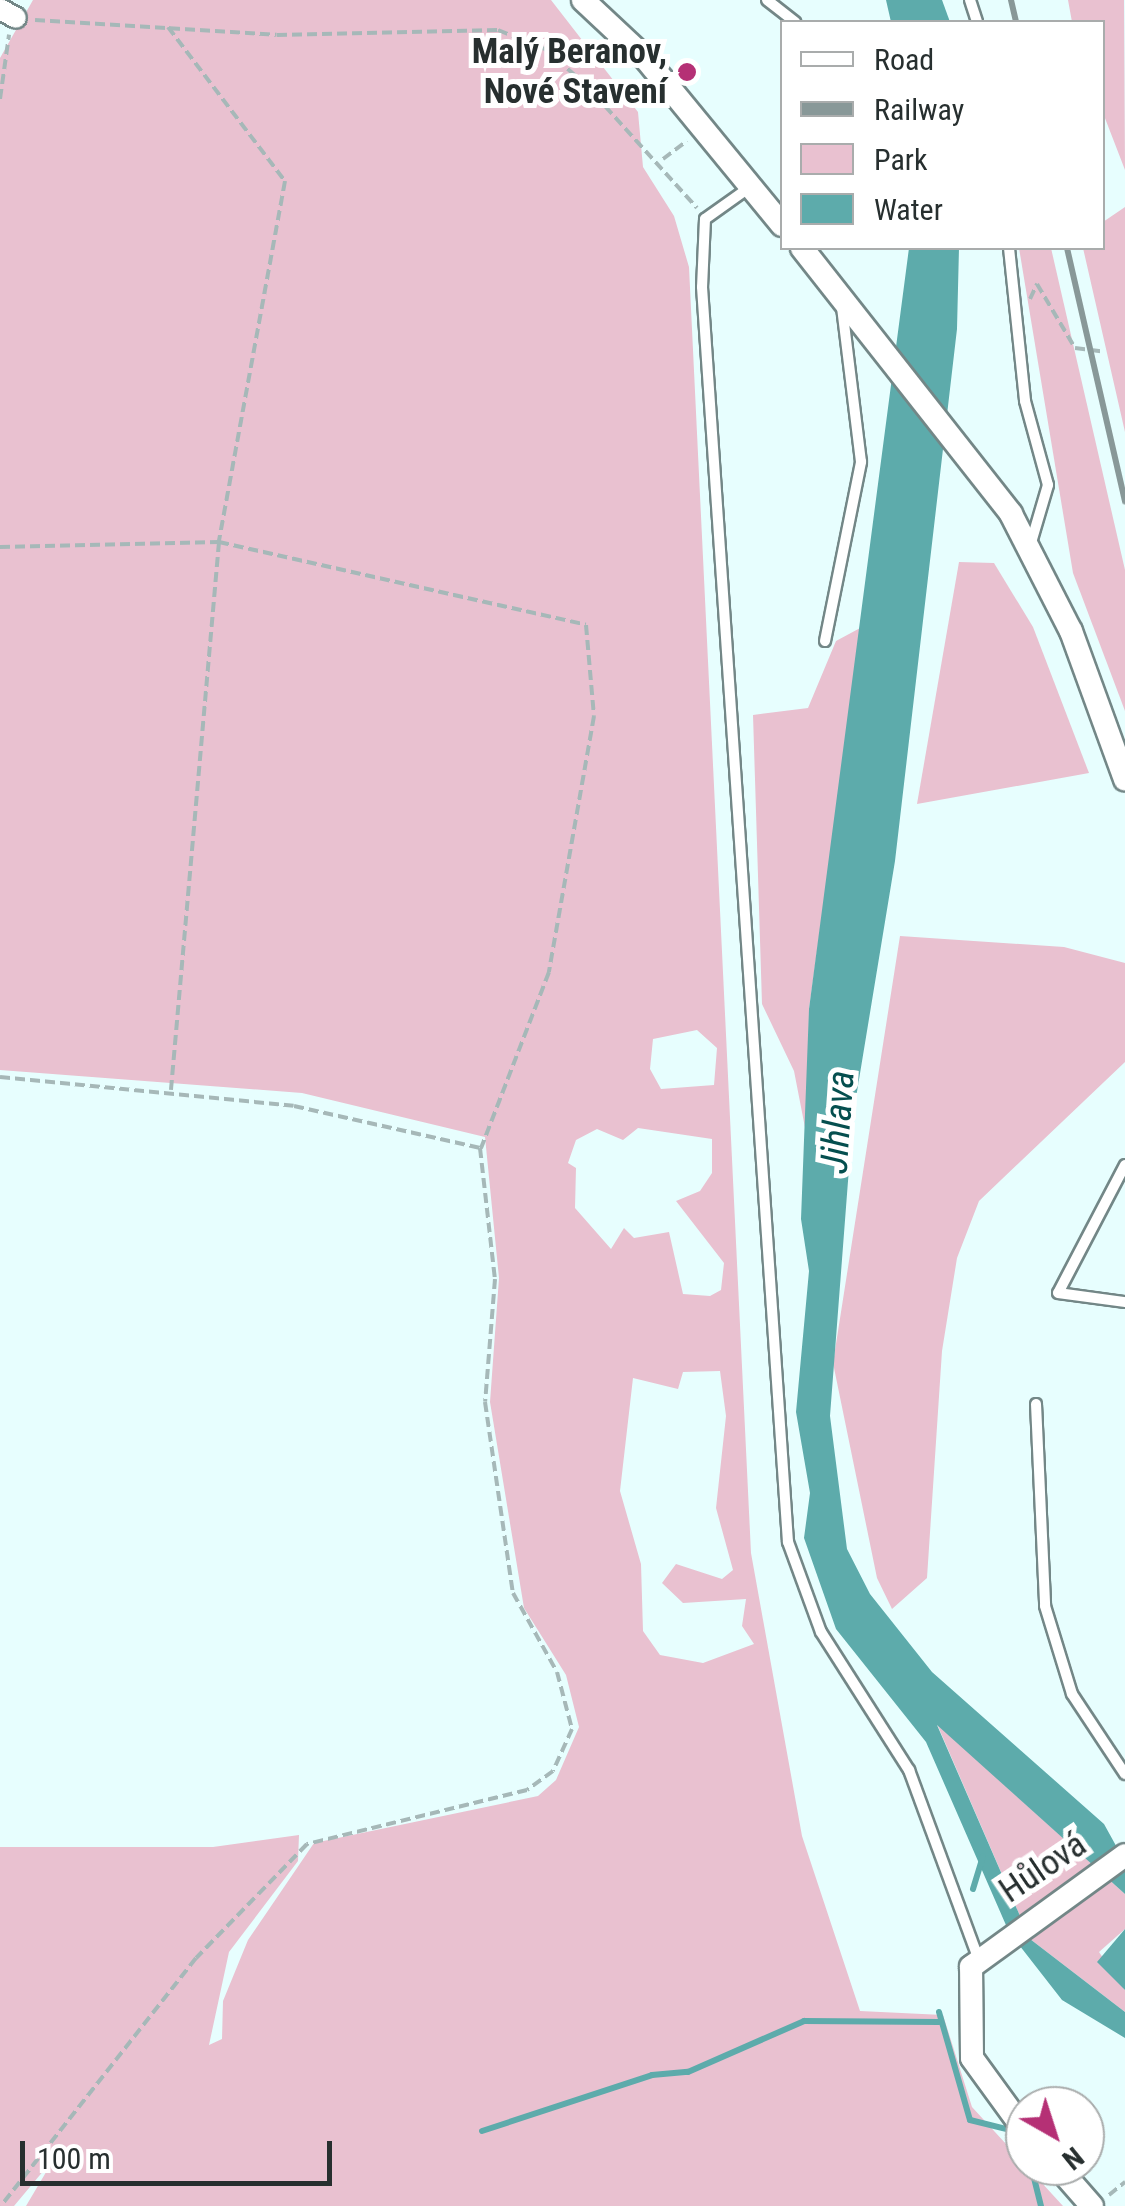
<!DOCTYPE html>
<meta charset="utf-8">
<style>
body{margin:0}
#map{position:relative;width:1125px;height:2206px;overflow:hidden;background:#e7fefe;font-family:"Roboto Condensed",sans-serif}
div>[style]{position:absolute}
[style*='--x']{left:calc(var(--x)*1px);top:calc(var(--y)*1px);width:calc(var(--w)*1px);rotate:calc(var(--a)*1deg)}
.green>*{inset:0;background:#e9c1d0}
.water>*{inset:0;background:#5dabab}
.stream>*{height:6px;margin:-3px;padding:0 3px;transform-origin:3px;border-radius:3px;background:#5dabab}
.path>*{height:4px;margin-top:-2px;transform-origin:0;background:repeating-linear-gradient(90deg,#a6b8b8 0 10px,transparent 0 15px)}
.roads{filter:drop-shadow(2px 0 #738787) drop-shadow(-2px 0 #738787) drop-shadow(0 2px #738787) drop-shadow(0 -2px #738787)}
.service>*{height:10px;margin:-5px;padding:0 5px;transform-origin:5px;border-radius:5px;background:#fff}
.minor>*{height:20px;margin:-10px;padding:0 10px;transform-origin:10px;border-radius:10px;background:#fff}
.tertiary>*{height:22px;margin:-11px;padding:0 11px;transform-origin:11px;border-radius:11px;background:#fff}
.rail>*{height:6px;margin:-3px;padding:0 3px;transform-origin:3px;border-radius:3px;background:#889898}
.dots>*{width:28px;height:28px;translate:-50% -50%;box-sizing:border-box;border:5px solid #fff;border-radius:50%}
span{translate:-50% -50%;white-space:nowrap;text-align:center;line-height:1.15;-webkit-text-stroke:10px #fff;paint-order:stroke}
.poi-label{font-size:35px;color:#272f2f;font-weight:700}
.right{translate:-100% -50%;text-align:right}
.street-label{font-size:35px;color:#272f2f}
.water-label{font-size:38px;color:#054f4f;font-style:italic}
.legend{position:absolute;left:780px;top:20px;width:325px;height:230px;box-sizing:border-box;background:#fff;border:2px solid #a9acac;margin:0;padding:12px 18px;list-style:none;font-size:30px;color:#272f2f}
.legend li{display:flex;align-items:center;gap:20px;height:50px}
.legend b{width:50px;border:2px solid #a9acac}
.north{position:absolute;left:1005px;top:2086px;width:100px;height:100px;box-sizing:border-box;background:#fff;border:2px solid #a9acac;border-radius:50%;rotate:141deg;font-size:28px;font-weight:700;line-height:40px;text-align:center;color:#272f2f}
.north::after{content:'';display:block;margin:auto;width:35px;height:45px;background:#b53075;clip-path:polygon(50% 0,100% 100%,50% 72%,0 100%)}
.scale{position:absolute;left:20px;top:2141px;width:312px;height:45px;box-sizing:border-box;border:5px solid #272f2f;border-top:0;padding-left:12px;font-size:30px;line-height:35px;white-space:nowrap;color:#272f2f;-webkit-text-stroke:8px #fff;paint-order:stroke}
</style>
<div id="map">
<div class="green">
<i style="clip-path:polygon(evenodd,33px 0,551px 0,638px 112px,643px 167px,674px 216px,689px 267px,751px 1553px,802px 1836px,860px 2011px,943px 2015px,972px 2107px,1063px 2206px,26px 2206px,55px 2157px,14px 2206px,0 2206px,0 1847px,213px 1847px,299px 1835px,298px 1861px,229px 1952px,209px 2045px,222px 2039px,223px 2001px,248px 1940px,314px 1843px,538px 1796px,556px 1780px,579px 1727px,566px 1675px,524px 1608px,490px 1402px,499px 1278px,485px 1137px,302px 1093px,0 1070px,0 58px,33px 0,697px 1030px,717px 1048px,714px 1085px,661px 1089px,650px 1069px,653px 1039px,697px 1030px,33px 0,638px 1128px,712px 1139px,712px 1173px,700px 1191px,676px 1201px,724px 1263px,721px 1290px,710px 1296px,683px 1294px,669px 1232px,634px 1238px,624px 1228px,611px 1249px,575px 1208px,576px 1168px,568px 1163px,576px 1140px,597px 1129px,623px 1140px,638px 1128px,33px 0,720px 1371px,726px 1416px,716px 1508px,733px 1570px,722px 1579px,676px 1564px,662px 1583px,683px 1603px,746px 1599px,742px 1626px,754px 1644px,703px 1663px,660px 1655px,643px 1631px,641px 1564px,620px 1491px,633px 1378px,678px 1389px,683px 1372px,720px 1371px)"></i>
<i style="clip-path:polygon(1068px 0,1124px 0,1125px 170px,1103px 113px,1102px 22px,1072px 22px)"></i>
<i style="clip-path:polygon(1125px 207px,1125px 432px,1083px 248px,1102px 248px,1103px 222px)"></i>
<i style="clip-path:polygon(1019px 248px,1051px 248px,1125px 570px,1125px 711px,1073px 573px)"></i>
<i style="clip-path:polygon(959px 562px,994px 563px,1033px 627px,1089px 773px,917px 804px)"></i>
<i style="clip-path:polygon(862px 627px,809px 1009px,808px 1143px,794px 1071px,762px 1004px,753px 715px,808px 708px,836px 641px)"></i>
<i style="clip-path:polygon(900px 936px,1064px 947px,1125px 963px,1125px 1062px,979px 1201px,957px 1258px,942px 1351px,927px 1578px,892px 1609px,877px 1578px,833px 1363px)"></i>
<i style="clip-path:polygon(937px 1724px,1125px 1894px,1125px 1929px,1099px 1952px,1125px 1990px,1125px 2012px,1030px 1939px)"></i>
</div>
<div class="water">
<i style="clip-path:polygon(886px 0,942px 0,950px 22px,891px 22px)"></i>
<i style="clip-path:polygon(909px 248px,959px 248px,957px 329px,895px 861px,853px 1116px,830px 1416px,847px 1549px,870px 1594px,932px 1672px,1104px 1824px,1125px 1862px,1125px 1894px,937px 1725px,1030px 1939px,1125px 2012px,1125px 2038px,1062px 2000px,1009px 1932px,926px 1742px,836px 1629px,804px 1538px,810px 1493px,796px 1412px,809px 1271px,801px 1219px,809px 1009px)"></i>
<i style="clip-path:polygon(1125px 1929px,1125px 1990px,1097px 1962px)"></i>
</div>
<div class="stream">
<i style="--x:973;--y:1889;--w:34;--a:-73"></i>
<i style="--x:939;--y:2012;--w:112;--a:74"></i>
<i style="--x:970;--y:2120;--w:41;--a:14"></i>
<i style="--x:1010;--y:2130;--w:27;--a:57"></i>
<i style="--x:482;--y:2131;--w:179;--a:-18.2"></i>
<i style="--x:652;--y:2075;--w:36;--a:-5"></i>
<i style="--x:688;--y:2072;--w:127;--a:-23.7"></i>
<i style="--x:804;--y:2021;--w:135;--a:0.4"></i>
<i style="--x:1031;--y:2166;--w:41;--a:76"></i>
</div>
<div class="path">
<i style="--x:35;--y:20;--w:242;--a:3.5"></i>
<i style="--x:277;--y:35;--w:221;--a:-1.3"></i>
<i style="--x:498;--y:30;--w:51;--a:22"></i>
<i style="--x:545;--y:49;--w:53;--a:41.2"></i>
<i style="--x:585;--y:84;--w:167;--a:47.9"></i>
<i style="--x:168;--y:27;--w:193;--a:52.8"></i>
<i style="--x:285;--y:181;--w:367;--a:100.4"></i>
<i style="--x:219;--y:542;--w:550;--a:95.01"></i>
<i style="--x:0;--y:99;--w:65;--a:-82"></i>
<i style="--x:663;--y:159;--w:30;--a:-37"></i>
<i style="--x:1030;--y:299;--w:17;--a:-65"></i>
<i style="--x:1037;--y:284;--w:74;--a:59.3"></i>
<i style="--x:1075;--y:348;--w:26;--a:7"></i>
<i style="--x:0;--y:547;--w:219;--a:-1.3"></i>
<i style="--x:219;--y:542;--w:376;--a:12.7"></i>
<i style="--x:586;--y:625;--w:91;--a:85"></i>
<i style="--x:594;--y:716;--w:260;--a:100"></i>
<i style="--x:549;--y:972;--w:189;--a:111.1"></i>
<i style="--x:0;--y:1077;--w:295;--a:5.6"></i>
<i style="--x:294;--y:1106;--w:191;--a:12.7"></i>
<i style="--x:480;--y:1148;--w:132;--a:83.5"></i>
<i style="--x:495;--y:1279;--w:123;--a:94.6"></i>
<i style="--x:485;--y:1402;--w:193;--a:81.7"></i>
<i style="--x:513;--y:1593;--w:90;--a:60.9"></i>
<i style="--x:557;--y:1672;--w:59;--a:75.3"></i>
<i style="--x:572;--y:1729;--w:46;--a:114.3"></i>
<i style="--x:553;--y:1771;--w:32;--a:144"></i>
<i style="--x:527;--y:1790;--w:227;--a:166.2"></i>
<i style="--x:307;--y:1844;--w:159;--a:134.2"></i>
<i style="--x:196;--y:1958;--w:315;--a:128.2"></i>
<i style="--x:1109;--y:2195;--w:21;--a:-39"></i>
</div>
<div class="roads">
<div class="service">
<i style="--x:767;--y:0;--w:36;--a:38"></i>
<i style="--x:970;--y:0;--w:23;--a:72"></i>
<i style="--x:750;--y:187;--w:55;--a:144.6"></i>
<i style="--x:705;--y:219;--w:68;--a:92.5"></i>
<i style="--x:702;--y:287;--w:1258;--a:86.08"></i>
<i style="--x:788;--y:1542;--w:96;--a:69.9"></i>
<i style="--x:821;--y:1632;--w:164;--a:57.5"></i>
<i style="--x:909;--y:1770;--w:200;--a:69.8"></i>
<i style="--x:1009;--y:248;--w:154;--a:84"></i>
<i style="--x:1025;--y:401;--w:87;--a:74.7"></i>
<i style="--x:1048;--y:485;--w:64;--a:106.4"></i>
<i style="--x:825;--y:641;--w:183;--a:-78.6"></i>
<i style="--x:861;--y:462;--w:155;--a:-97"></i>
<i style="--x:1125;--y:1165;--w:144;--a:117.6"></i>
<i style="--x:1058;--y:1293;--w:68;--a:7.7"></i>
<i style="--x:1036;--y:1404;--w:202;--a:87.4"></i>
<i style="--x:1045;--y:1606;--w:92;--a:72.9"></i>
<i style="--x:1072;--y:1694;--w:96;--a:56.5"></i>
</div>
<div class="minor">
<i style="--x:0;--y:9;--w:18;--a:29"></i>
</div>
<div class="tertiary">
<i style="--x:583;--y:0;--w:85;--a:43.1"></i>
<i style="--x:645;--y:58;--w:216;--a:50.6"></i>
<i style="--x:802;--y:248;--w:338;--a:51.8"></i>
<i style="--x:1011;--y:514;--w:131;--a:62.9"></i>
<i style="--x:1071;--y:631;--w:158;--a:70"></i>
<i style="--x:1025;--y:2131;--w:90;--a:-126"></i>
<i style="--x:972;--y:2058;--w:91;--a:-90.6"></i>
<i style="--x:971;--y:1967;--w:190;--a:-36"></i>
<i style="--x:1057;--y:2166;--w:53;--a:48.8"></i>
</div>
</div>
<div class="rail">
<i style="--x:1011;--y:0;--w:23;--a:77"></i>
<i style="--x:1067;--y:248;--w:260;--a:77.1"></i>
</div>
<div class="dots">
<i style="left:687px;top:72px;background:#b53075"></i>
</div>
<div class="poi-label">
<span class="right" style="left:667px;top:72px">Malý Beranov,<br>Nové Stavení</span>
</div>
<div class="street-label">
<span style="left:1043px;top:1868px;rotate:-34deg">Hůlová</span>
</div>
<div class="water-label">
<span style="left:838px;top:1122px;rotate:-86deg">Jihlava</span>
</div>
<ul class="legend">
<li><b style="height:12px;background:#fff"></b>Road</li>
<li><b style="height:12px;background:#889898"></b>Railway</li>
<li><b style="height:28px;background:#e9c1d0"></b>Park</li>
<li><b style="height:28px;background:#5dabab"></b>Water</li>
</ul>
<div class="north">N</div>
<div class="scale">100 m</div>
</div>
